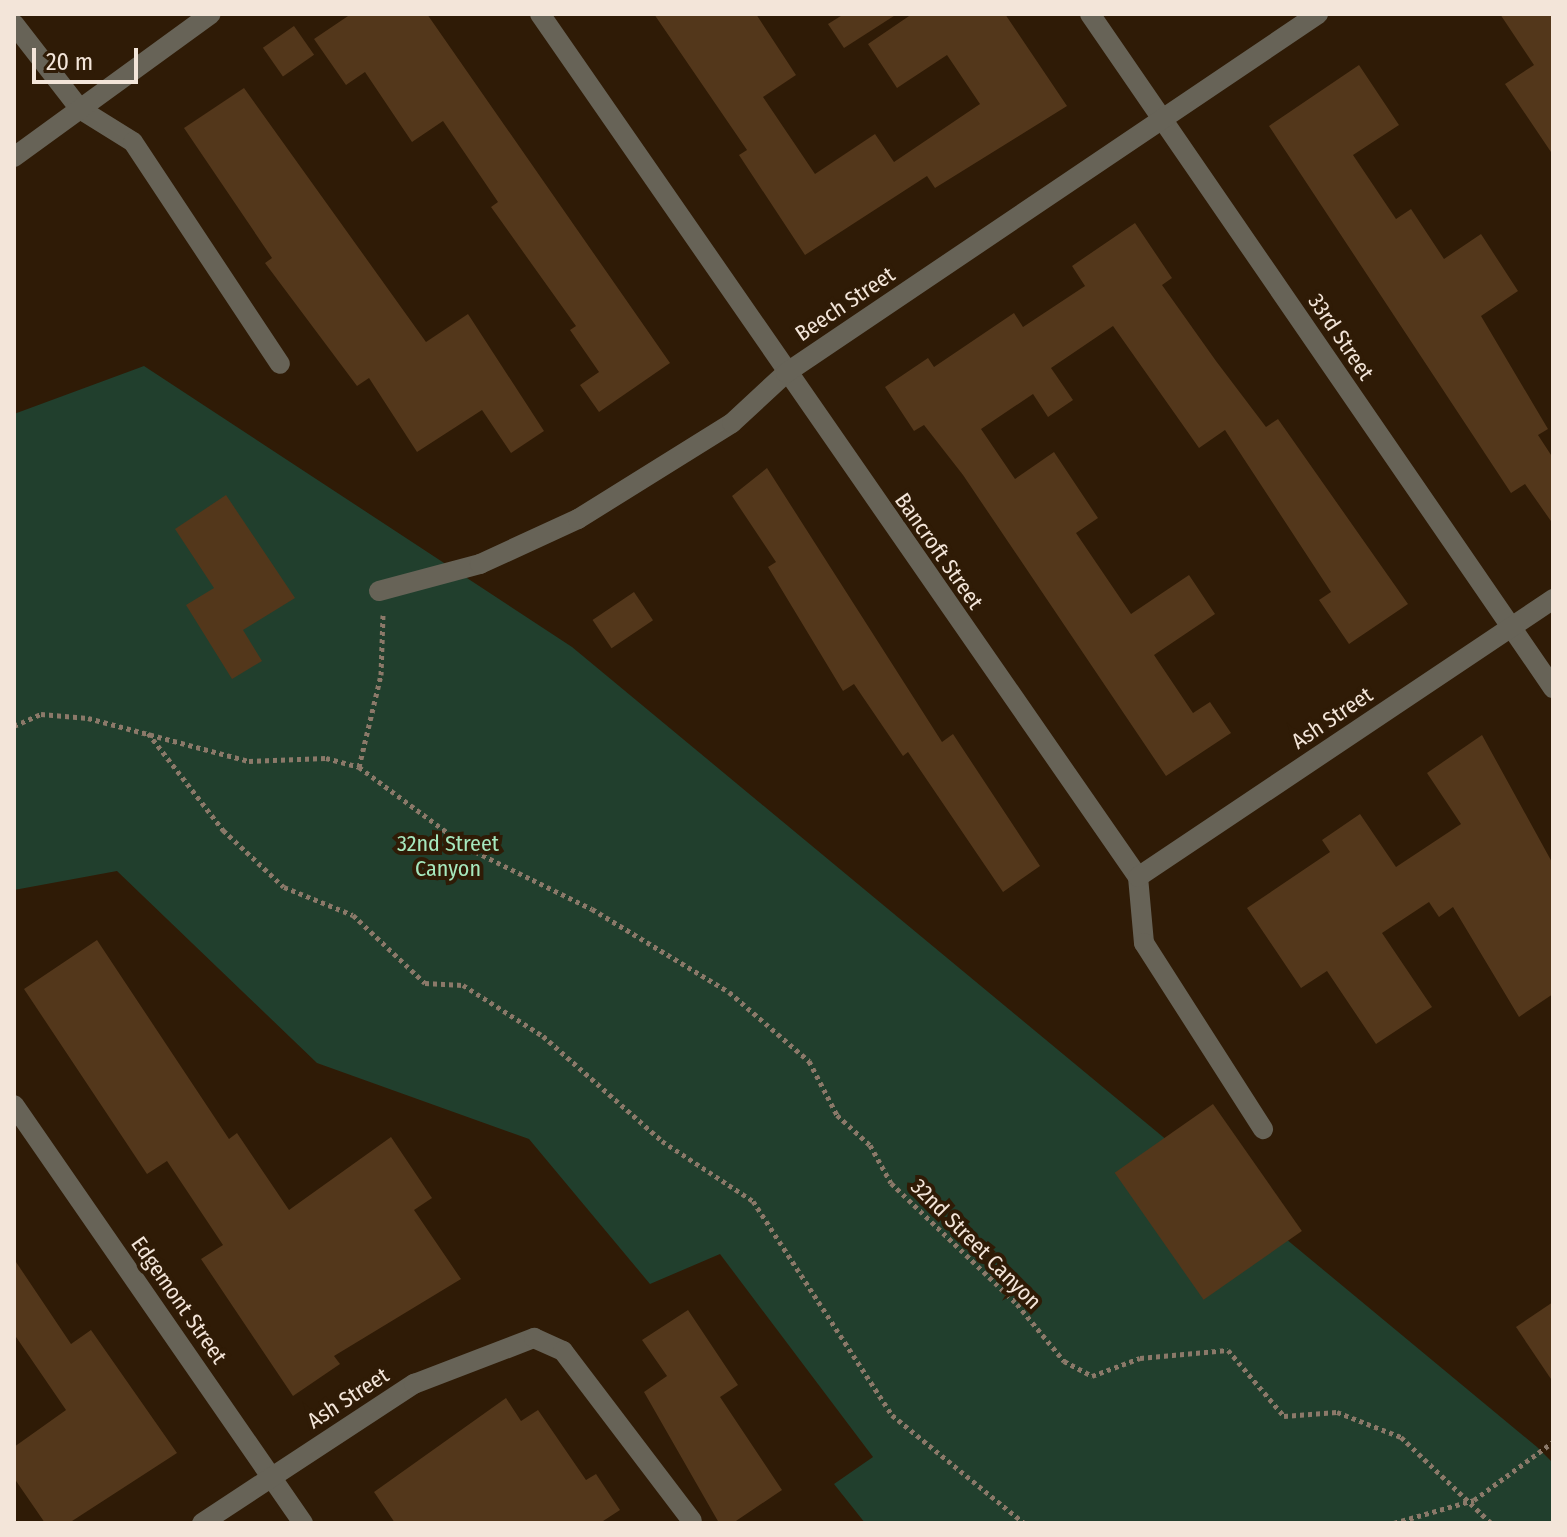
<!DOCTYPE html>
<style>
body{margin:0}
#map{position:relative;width:1567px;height:1537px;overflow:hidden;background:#2f1b06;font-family:"Fira Sans Condensed",sans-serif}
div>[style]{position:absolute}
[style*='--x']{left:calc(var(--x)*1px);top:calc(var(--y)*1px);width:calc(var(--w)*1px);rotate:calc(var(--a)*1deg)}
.green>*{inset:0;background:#213f2d}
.building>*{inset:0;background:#53371b;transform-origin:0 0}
.path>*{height:5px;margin-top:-2.5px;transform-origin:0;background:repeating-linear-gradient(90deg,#8b7969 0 4px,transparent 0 8px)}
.minor>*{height:20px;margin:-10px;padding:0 10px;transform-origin:10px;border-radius:10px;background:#676357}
span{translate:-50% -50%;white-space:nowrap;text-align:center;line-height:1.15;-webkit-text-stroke:8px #2f1b06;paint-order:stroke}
.street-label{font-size:22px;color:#f3e5d9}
.park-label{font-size:22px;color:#a6e8be}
.frame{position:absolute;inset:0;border:16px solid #f3e5d9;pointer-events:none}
.scale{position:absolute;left:32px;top:48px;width:106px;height:36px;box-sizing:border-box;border:4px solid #f3e5d9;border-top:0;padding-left:10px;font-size:24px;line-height:28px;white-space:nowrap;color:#f3e5d9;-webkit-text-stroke:6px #2f1b06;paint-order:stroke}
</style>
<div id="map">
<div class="green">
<i style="clip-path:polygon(144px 366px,572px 647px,1537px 1447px,1553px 1463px,1553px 1523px,865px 1523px,834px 1484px,873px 1457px,720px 1254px,650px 1284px,529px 1139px,317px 1063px,117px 871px,14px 890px,14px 414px)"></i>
</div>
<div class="building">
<i style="clip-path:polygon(351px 14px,427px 14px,670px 363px,599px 412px,580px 385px,599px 372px,570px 330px,576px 326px,491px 207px,498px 202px,443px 121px,412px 142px,365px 72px,346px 85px,314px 39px)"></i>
<i style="clip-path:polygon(654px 14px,756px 14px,796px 75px,763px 97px,815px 174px,875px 134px,894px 162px,980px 104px,947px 55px,897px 88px,868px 44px,912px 14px,1005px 14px,1067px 106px,935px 188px,927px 176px,805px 255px,739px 155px,747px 150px)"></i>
<i style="clip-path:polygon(844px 14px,897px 14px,844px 48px,828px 24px)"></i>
<i style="clip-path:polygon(1500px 14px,1553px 14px,1553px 155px,1505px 84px,1534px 65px)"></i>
<i style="left:294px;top:26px;width:35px;height:38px;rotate:55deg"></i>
<i style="clip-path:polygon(1359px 65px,1399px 125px,1353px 155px,1396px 219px,1411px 209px,1444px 259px,1481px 234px,1518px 291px,1481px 316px,1548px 429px,1538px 435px,1553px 458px,1553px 524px,1525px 484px,1511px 493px,1269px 126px)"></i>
<i style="clip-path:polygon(244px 88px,426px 342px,468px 314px,544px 431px,511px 453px,482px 410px,417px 452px,369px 378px,357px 386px,265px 263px,272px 258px,184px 128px)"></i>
<i style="clip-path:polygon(1135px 223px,1172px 278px,1162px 285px,1216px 361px,1266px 427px,1278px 419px,1408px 604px,1349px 644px,1319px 600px,1331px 592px,1225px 430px,1199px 448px,1113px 326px,1051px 368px,1073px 400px,1048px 417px,1033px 394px,981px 429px,1015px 479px,1054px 452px,1098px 518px,1076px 533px,1131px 614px,1189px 575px,1215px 614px,1154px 655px,1193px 713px,1210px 702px,1231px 733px,1166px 776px,963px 475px,924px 425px,914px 431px,885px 387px,928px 358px,934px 367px,1014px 313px,1023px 327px,1085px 286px,1072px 266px)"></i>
<i style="clip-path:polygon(767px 468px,942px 742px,953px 734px,1040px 866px,1003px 892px,908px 752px,903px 756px,854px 684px,843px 691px,768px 567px,776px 562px,732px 496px)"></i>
<i style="clip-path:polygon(226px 495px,295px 598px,243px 630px,262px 661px,232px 679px,186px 605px,214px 588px,175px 529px)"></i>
<i style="left:634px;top:592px;width:34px;height:50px;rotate:56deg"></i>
<i style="clip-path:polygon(1482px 735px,1553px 864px,1553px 994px,1519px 1017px,1453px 907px,1439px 917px,1429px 902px,1382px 933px,1432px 1007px,1376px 1044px,1327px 971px,1301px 988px,1247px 908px,1330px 852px,1322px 840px,1360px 814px,1396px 867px,1461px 824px,1427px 773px)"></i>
<i style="clip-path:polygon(97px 940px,229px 1139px,237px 1133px,289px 1210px,391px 1137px,432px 1198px,414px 1210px,461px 1279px,334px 1356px,340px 1364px,293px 1396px,201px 1259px,223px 1245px,167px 1161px,147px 1174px,24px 989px)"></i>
<i style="left:1213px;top:1104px;width:155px;height:120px;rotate:55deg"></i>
<i style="clip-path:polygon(14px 1259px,71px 1344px,91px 1330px,177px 1453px,69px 1523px,45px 1523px,14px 1478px,14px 1447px,66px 1410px,14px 1334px)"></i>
<i style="clip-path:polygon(1553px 1302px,1553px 1382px,1516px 1327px)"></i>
<i style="clip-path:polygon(688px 1310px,738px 1385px,720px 1397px,782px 1490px,733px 1523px,719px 1523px,644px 1392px,667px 1376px,642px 1340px)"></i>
<i style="clip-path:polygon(506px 1398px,521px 1421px,538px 1410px,586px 1480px,596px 1474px,620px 1510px,600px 1523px,395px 1523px,374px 1492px)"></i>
</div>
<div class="path">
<i style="--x:14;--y:726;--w:30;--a:-24"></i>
<i style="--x:41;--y:714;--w:47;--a:4.9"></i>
<i style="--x:88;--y:718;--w:167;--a:15"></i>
<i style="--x:249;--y:761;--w:77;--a:-2.2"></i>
<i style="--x:326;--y:758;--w:34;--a:15"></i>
<i style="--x:359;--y:767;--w:136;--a:36.6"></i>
<i style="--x:468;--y:848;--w:138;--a:26.2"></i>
<i style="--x:592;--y:909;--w:160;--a:31.2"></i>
<i style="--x:729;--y:992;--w:106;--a:40.8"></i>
<i style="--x:809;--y:1061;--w:61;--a:62.6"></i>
<i style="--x:837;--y:1115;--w:45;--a:42.3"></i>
<i style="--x:870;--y:1145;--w:43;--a:61.1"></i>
<i style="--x:891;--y:1183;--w:175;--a:43.8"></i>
<i style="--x:1017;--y:1304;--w:74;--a:50.5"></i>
<i style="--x:1064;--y:1361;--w:32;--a:28"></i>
<i style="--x:1092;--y:1376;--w:51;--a:-20.6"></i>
<i style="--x:1140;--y:1358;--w:88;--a:-5.2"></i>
<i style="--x:1228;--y:1350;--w:87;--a:49.7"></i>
<i style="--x:1284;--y:1416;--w:53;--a:-4.3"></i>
<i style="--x:1337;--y:1412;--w:69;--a:21.3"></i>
<i style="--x:1401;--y:1437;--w:124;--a:43.7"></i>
<i style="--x:148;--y:733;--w:123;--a:52.3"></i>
<i style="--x:223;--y:830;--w:83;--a:43.1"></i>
<i style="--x:284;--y:887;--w:74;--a:22.1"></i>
<i style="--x:353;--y:915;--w:99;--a:43.4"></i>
<i style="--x:425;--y:983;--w:38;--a:3"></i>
<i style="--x:463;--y:985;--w:95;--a:32.5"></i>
<i style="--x:543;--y:1036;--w:159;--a:41.4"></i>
<i style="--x:662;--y:1141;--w:109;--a:33.4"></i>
<i style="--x:753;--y:1201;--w:255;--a:57"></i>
<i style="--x:892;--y:1415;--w:171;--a:39.3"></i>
<i style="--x:359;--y:767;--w:95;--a:-76.6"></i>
<i style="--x:381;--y:675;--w:60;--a:-88.1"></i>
<i style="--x:1394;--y:1523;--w:83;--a:-16"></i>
<i style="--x:1474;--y:1500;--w:98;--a:-36.3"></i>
</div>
<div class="minor">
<i style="--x:540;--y:14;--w:1050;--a:55.28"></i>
<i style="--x:1138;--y:877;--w:66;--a:84.8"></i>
<i style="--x:1144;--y:943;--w:221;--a:57.4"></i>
<i style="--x:1090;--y:14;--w:818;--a:55.51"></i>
<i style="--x:14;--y:24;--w:108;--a:52.2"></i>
<i style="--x:80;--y:109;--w:62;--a:31.9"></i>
<i style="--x:133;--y:142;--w:266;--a:56.5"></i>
<i style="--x:14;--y:157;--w:243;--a:-36"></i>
<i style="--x:379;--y:591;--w:105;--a:-15"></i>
<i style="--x:480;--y:564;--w:108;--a:-24.7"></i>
<i style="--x:578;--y:519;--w:181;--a:-31.9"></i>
<i style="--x:732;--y:423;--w:74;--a:-42.8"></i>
<i style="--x:786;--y:373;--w:642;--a:-34.01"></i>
<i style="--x:1138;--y:877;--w:500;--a:-33.8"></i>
<i style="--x:14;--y:1105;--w:508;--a:55.34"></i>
<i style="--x:202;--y:1523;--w:254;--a:-33.3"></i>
<i style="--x:414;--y:1384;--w:129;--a:-21"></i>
<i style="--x:534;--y:1338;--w:32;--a:24"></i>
<i style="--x:563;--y:1351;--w:213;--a:52.8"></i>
</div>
<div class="street-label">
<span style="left:845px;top:304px;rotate:-34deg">Beech Street</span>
<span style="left:1341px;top:337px;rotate:56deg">33rd Street</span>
<span style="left:939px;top:551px;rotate:55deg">Bancroft Street</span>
<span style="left:1332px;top:718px;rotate:-34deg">Ash Street</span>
<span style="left:976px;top:1244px;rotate:45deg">32nd Street Canyon</span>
<span style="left:179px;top:1300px;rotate:55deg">Edgemont Street</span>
<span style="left:348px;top:1398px;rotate:-33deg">Ash Street</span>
</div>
<div class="park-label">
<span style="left:448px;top:856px">32nd Street<br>Canyon</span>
</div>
<div class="frame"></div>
<div class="scale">20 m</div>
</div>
